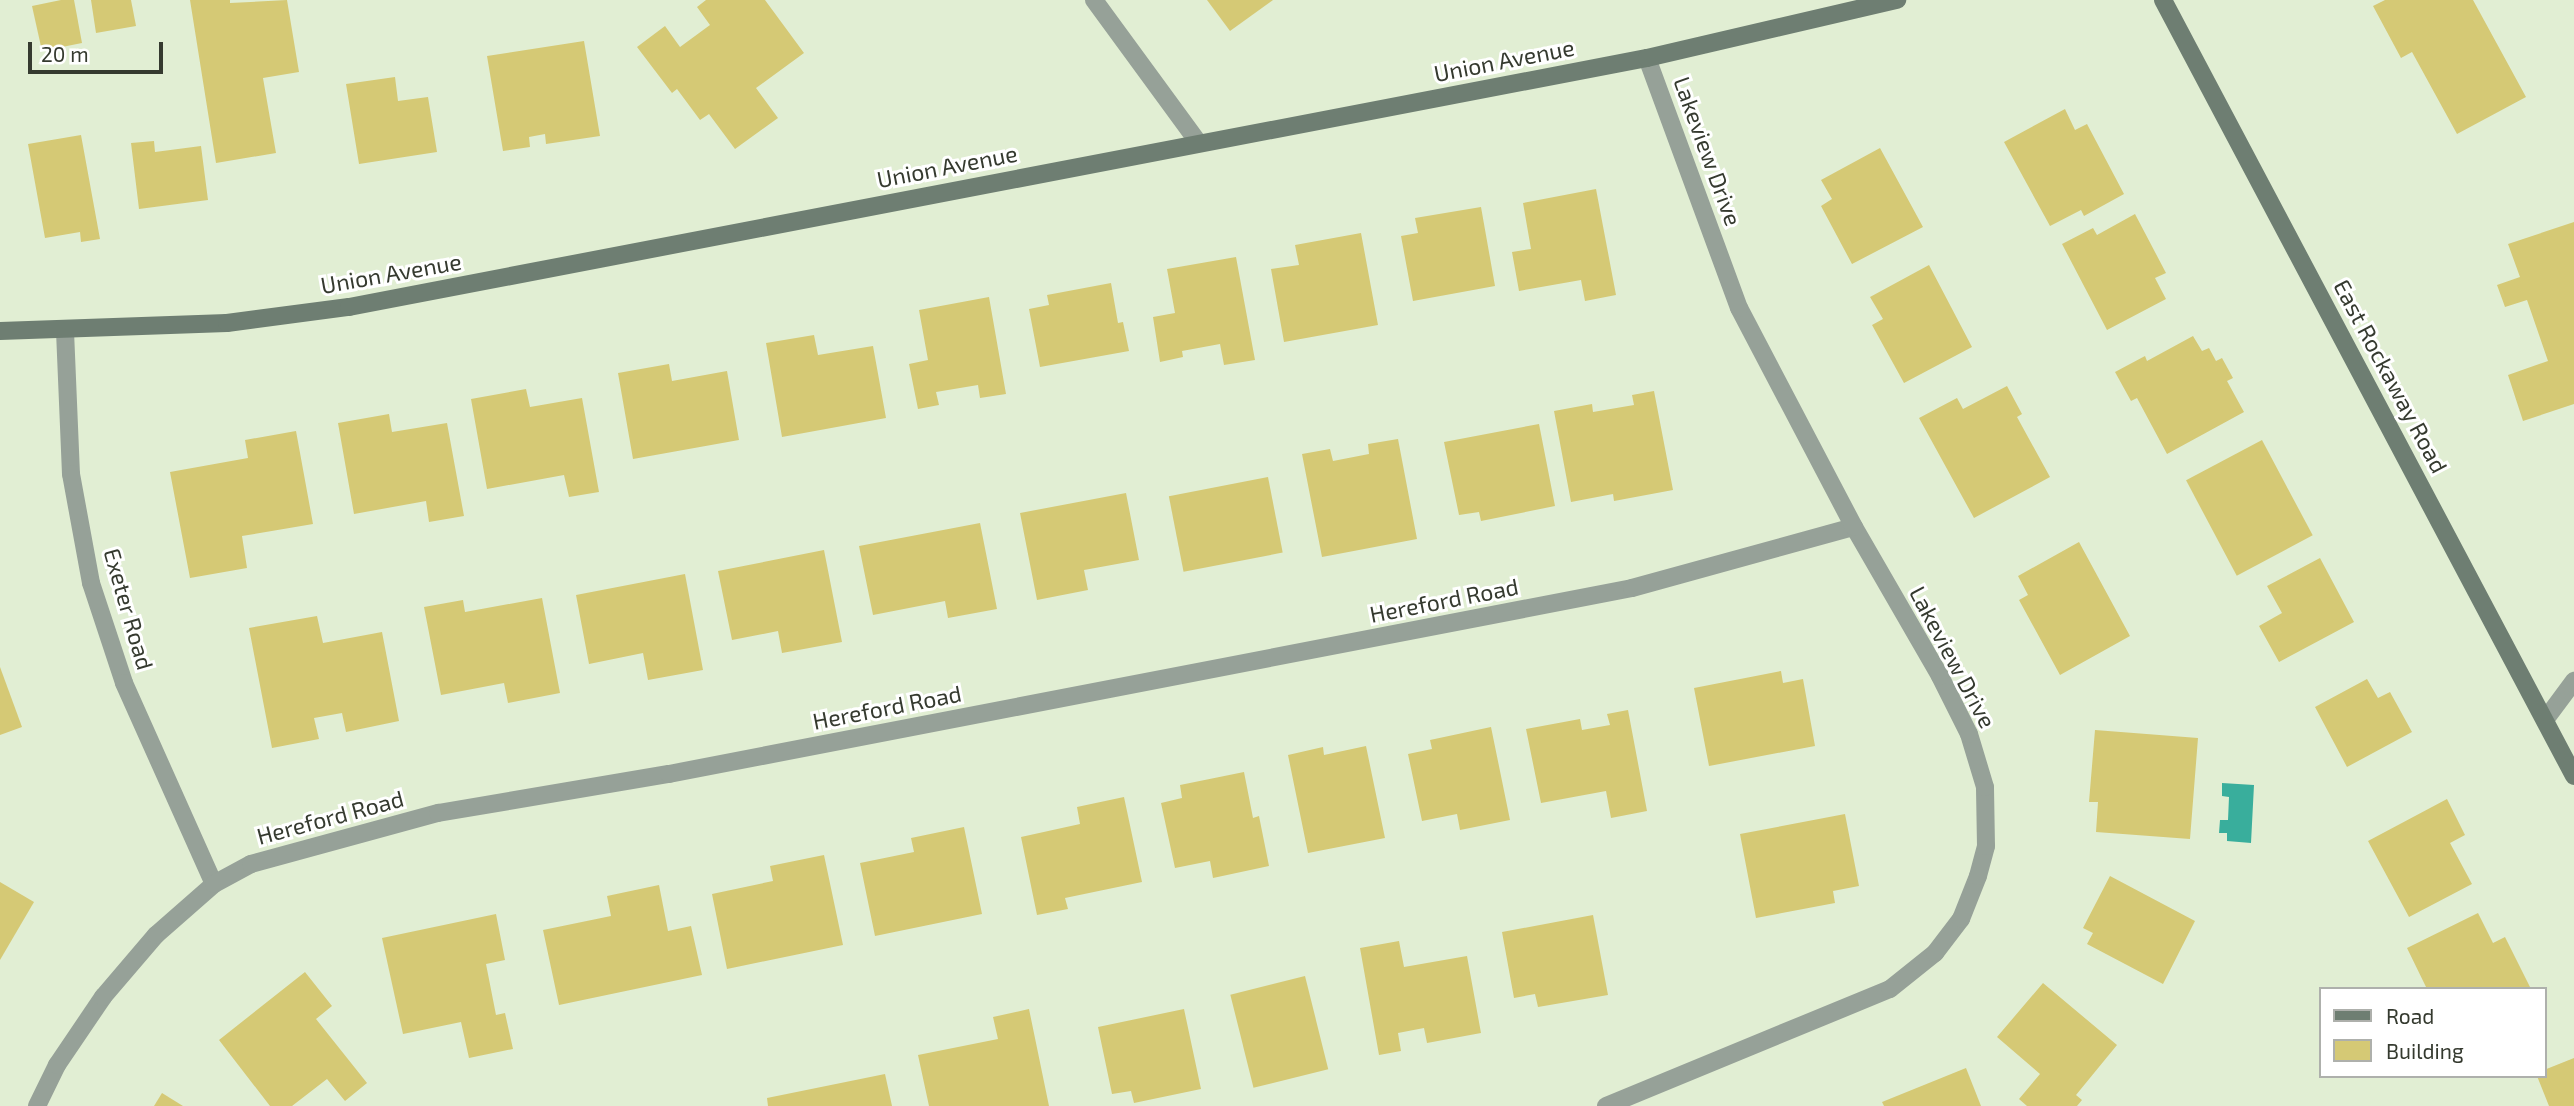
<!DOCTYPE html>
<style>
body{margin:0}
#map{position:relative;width:2574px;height:1106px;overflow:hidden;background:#e1eed3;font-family:"Exo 2",sans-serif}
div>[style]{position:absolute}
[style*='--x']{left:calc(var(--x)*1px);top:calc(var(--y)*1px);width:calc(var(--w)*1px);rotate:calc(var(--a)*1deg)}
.water>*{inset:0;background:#39ae9c}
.building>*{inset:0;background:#d5c975;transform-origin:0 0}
.street>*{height:18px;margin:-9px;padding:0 9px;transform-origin:9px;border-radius:9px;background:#96a198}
.secondary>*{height:18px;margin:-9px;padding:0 9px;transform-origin:9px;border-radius:9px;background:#6e7e72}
span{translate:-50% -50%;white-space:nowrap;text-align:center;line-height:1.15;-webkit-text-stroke:6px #fff;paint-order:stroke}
.street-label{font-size:23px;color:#353a2f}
.legend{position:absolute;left:2319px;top:987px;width:228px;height:91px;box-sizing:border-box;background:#fff;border:2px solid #aeb0ac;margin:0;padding:9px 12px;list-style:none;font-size:21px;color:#353a2f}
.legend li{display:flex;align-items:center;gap:14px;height:35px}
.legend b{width:35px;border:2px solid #aeb0ac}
.scale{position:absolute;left:28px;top:42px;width:135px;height:32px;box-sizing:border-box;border:4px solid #353a2f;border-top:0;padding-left:9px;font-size:21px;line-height:24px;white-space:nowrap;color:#353a2f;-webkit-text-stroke:5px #fff;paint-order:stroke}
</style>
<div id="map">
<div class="water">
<i style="clip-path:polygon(2222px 783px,2254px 785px,2251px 843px,2227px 841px,2227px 833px,2219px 833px,2220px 820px,2228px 820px,2229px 797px,2222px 796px)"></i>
</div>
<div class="building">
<i style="clip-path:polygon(61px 0,74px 0,82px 43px,42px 51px,32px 6px)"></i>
<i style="clip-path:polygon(91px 0,131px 0,136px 26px,96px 33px)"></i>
<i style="clip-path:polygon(190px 0,230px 0,230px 3px,287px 0,299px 72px,263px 78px,276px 153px,216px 163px)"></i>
<i style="clip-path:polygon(706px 0,765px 0,804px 53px,756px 88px,778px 118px,735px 149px,709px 114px,700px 120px,677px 89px,672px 93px,637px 47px,665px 26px,680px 47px,710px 25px,697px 7px)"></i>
<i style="clip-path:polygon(1207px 0,1273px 0,1230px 31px)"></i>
<i style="clip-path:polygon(2385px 0,2473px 0,2526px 97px,2457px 134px,2412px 52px,2401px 58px,2373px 6px)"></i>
<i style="clip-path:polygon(584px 41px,600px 136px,546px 144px,545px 134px,529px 137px,530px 147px,503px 151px,487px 56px)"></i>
<i style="clip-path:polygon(395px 77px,398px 101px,428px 97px,437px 152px,359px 164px,346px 84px)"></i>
<i style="clip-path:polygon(2065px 109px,2075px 130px,2087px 124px,2124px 194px,2084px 216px,2081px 210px,2050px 226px,2004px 142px)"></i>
<i style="clip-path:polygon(81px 135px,100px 239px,81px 242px,80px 232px,45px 238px,28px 144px)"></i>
<i style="clip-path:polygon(154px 141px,155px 152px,201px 146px,208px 200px,139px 209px,131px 143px)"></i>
<i style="clip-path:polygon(1880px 148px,1923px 227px,1852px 264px,1821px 206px,1832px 199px,1821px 180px)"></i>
<i style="clip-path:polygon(1596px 189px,1616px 295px,1585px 301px,1581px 280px,1519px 291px,1512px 252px,1531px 249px,1523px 203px)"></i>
<i style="clip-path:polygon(1481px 207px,1495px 286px,1413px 301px,1401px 236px,1418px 233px,1415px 218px)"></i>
<i style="clip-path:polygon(2135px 214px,2166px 273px,2155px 278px,2166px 299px,2107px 330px,2062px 244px,2093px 228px,2097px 235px)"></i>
<i style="clip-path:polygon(2574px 222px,2574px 404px,2523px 421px,2508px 375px,2548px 361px,2527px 300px,2505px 307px,2497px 285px,2520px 277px,2508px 244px)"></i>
<i style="clip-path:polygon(1361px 233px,1378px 325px,1284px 342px,1271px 269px,1299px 265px,1295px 245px)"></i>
<i style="clip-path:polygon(1236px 257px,1255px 360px,1224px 365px,1220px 344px,1182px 351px,1183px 357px,1160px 362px,1153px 317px,1175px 313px,1167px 269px)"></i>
<i style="clip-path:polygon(1929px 265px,1972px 347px,1904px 383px,1872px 325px,1883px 319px,1870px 297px)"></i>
<i style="clip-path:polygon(1111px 283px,1118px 323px,1123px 322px,1129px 351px,1040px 367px,1029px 309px,1049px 305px,1047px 295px)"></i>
<i style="clip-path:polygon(989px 297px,1006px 394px,980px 398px,978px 385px,936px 392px,939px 405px,918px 409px,909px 364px,928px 360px,919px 310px)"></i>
<i style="clip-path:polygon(814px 335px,818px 355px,873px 346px,886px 418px,782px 437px,766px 343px)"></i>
<i style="clip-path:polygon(2193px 336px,2202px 351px,2209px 348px,2216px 361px,2222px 358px,2233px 378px,2227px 381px,2244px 412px,2167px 454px,2137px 398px,2131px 401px,2115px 372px,2145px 356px,2147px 361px)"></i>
<i style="clip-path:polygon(669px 364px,672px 381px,727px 371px,739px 440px,633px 459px,618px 373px)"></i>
<i style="clip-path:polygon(2007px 386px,2022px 414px,2017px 417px,2050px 477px,1974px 518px,1919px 418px,1957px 398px,1963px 409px)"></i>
<i style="clip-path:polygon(526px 389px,530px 407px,582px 398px,599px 492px,569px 497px,564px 475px,487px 489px,471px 399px)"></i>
<i style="clip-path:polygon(1654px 391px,1673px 490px,1614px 501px,1613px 494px,1571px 502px,1554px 411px,1592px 404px,1593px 412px,1634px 405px,1632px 395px)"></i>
<i style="clip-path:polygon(389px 414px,392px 432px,447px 423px,464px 516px,429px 522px,426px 501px,354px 514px,338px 423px)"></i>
<i style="clip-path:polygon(1539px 424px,1555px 506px,1481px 521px,1479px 512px,1459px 515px,1444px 442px)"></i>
<i style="clip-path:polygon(296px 431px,313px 524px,242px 536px,247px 568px,190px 578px,170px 472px,248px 458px,245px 440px)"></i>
<i style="clip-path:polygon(1398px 439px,1417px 539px,1322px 557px,1302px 454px,1330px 449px,1333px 461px,1369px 454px,1368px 444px)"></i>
<i style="left:2262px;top:440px;width:108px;height:86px;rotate:62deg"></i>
<i style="left:1268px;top:477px;width:77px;height:101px;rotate:79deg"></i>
<i style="clip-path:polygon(1126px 493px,1139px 560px,1084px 570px,1088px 590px,1037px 600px,1020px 513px)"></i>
<i style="clip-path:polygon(980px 523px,997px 609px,948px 618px,945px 601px,873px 615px,859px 546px)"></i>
<i style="clip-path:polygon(2079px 542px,2130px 636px,2060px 675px,2019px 600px,2028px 595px,2018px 576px)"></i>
<i style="clip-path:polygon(824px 550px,842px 642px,782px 653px,778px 631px,732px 640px,718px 571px)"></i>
<i style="clip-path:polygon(2320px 558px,2354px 622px,2279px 662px,2259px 626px,2282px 613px,2267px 586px)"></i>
<i style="clip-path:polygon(685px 574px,703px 670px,648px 680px,643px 653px,589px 664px,576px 595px)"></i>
<i style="clip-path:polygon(542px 598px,560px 693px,508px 703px,504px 683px,441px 695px,424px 607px,463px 600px,465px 612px)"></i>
<i style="clip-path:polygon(317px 616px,323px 643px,382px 632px,399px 721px,346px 732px,342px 713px,314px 718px,319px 739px,272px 748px,249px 628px)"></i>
<i style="clip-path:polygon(0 667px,22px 727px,0 735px)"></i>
<i style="clip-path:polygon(1781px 671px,1783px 683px,1803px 679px,1815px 746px,1709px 766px,1694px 688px)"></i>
<i style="clip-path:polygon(2367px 679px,2378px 698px,2390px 692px,2412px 732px,2347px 767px,2315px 707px)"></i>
<i style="clip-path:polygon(1628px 710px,1647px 811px,1611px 818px,1606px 791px,1541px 803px,1526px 729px,1580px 719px,1582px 730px,1610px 725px,1607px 714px)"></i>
<i style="clip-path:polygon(1491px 727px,1510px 820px,1460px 830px,1457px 814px,1422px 821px,1408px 754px,1432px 749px,1430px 740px)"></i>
<i style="clip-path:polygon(2095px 730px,2198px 738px,2190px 839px,2096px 832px,2098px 802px,2089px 802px)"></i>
<i style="clip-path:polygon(1366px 746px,1385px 838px,1308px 853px,1288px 755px,1323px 747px,1324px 755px)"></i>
<i style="clip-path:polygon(1244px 772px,1253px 818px,1259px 816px,1269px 866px,1213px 878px,1210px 861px,1175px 868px,1161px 803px,1182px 798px,1180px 785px)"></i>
<i style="clip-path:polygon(1124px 797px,1142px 882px,1065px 898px,1068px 909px,1037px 915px,1021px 837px,1080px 824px,1077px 807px)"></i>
<i style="clip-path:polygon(2447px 799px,2465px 835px,2450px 843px,2472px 884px,2409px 917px,2368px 841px)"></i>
<i style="clip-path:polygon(1845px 814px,1859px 886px,1833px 891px,1835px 903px,1756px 918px,1740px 834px)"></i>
<i style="clip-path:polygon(964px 827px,982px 914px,875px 936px,860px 863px,914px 852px,911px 838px)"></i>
<i style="clip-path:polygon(824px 855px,843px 945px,727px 969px,712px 894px,773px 881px,770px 866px)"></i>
<i style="clip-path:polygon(2110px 876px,2195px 921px,2163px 984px,2087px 944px,2093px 933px,2083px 928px)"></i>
<i style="clip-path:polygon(0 882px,34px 902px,0 960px)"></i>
<i style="clip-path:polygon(659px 885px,668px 931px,691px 926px,702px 975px,559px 1005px,543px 930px,611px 916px,607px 896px)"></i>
<i style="clip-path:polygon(2478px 913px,2493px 943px,2505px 937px,2531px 989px,2427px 989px,2407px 948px)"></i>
<i style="clip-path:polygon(496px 914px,505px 960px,486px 964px,496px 1015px,505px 1013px,513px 1049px,469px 1058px,461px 1022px,403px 1034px,382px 938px)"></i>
<i style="clip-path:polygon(1593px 915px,1608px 995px,1538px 1007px,1535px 994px,1514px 998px,1502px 932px)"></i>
<i style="clip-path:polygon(1399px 941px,1404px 967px,1467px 956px,1481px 1033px,1427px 1043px,1424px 1028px,1398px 1033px,1401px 1051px,1379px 1055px,1360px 948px)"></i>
<i style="clip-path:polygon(305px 972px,332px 1006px,316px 1019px,367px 1083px,345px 1101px,327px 1079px,292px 1106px,270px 1106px,219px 1040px)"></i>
<i style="left:1305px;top:976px;width:96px;height:77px;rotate:76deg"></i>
<i style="clip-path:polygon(2043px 983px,2117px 1045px,2076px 1095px,2082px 1100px,2077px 1106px,2027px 1106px,2019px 1099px,2040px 1074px,1997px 1037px)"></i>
<i style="clip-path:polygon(1029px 1009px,1049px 1106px,929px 1106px,918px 1055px,998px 1039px,993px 1017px)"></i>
<i style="clip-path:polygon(1184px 1009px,1201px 1089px,1134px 1103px,1131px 1091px,1112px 1094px,1098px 1027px)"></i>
<i style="clip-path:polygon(2574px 1058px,2574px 1106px,2549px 1106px,2537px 1076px,2544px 1076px,2544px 1070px)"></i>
<i style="clip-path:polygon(1966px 1068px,1981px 1106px,1884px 1106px,1882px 1102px)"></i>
<i style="clip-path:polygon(885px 1074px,892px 1106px,768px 1106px,767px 1098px)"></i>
<i style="clip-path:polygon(162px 1093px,183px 1106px,154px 1106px)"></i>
</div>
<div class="street">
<i style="--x:1094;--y:0;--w:176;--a:53.8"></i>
<i style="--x:65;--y:331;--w:143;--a:87.6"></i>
<i style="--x:71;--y:474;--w:111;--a:79.6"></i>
<i style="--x:91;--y:583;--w:105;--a:71.7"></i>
<i style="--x:124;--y:683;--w:220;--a:65.9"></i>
<i style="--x:2545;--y:720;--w:49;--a:-53.4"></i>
<i style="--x:37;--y:1106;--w:46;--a:-64"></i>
<i style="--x:57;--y:1065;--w:82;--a:-55.9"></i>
<i style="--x:103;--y:997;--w:82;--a:-49.5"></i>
<i style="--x:156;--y:935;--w:77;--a:-41.3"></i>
<i style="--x:214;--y:884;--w:42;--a:-28.4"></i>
<i style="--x:251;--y:864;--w:194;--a:-15.3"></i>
<i style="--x:438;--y:813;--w:234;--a:-9.6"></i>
<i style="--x:669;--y:774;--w:981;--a:-10.93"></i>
<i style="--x:1632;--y:588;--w:230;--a:-15.4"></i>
<i style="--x:1606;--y:1106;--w:307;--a:-22.4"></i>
<i style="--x:1890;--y:989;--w:58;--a:-38.7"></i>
<i style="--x:1935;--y:953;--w:43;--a:-52.6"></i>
<i style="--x:1961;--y:919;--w:46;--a:-68.4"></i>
<i style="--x:1978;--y:876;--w:31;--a:-75"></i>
<i style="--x:1986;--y:846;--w:59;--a:-91"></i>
<i style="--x:1985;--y:787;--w:55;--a:-106.8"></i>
<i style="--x:1969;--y:734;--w:65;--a:-116.6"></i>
<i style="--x:1940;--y:676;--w:172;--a:-120"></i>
<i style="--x:1854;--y:527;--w:247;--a:-117.7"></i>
<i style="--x:1739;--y:308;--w:266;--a:-110.2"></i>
</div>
<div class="secondary">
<i style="--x:2163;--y:0;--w:878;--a:62.09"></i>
<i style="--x:0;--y:331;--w:227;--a:-2"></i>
<i style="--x:227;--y:323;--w:123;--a:-7.5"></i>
<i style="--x:349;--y:307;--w:1322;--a:-10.86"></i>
<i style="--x:1647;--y:58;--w:257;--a:-13.1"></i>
</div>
<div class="street-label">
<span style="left:1504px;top:60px;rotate:-11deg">Union Avenue</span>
<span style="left:1708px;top:151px;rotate:70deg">Lakeview Drive</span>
<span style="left:947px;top:166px;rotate:-11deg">Union Avenue</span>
<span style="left:391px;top:273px;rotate:-10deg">Union Avenue</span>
<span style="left:2391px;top:376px;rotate:62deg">East Rockaway Road</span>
<span style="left:1444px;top:600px;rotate:-11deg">Hereford Road</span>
<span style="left:129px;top:609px;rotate:74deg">Exeter Road</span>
<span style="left:1953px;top:657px;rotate:62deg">Lakeview Drive</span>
<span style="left:887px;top:707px;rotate:-11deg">Hereford Road</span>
<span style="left:330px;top:817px;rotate:-15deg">Hereford Road</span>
</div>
<ul class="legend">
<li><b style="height:9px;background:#6e7e72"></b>Road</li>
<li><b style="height:19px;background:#d5c975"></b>Building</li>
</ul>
<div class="scale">20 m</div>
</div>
